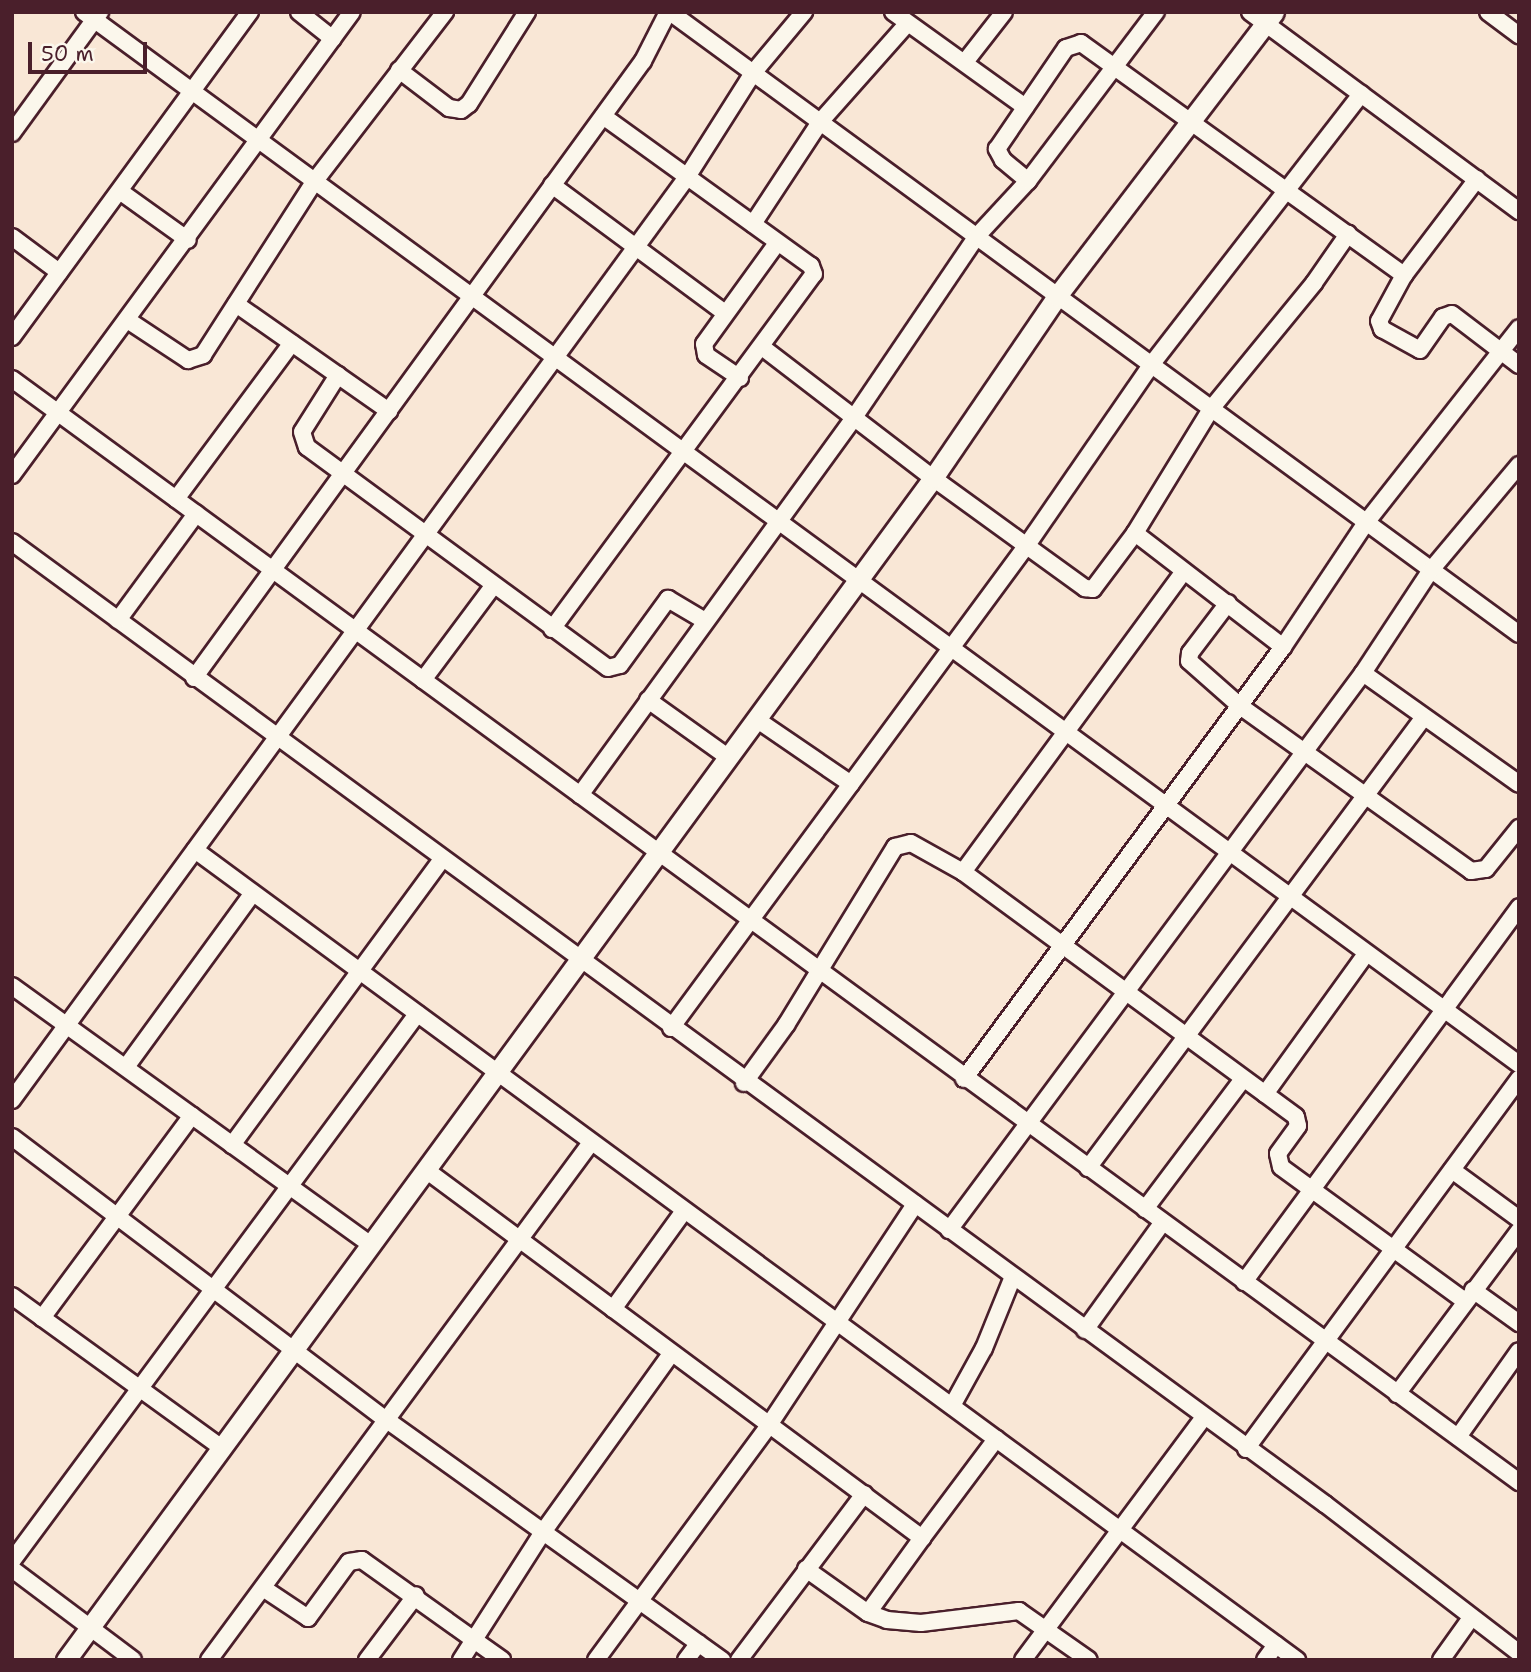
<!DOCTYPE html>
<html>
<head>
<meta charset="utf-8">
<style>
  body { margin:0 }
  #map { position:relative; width:1531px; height:1672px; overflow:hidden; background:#f9e7d6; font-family:"Shantell Sans",sans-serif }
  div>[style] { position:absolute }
  .roads { filter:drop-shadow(2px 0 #4a1f2b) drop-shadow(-2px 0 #4a1f2b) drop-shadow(0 2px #4a1f2b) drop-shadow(0 -2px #4a1f2b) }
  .minor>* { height:16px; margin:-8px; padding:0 8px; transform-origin:8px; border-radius:8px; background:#fbf7ec }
  .tertiary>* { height:19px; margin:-9.5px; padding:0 9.5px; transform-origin:9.5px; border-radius:9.5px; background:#fbf7ec }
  span { translate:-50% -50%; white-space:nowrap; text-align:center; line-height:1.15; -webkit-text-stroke:5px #fbf7ec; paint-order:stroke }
  .frame { position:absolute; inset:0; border:14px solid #4a1f2b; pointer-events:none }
  .scale { position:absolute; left:28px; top:42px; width:119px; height:32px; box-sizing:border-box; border:4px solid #4a1f2b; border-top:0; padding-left:9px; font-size:21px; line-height:24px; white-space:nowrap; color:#4a1f2b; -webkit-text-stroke:5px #fbf7ec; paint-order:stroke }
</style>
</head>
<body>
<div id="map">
  <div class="roads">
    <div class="minor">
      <div style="left:84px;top:12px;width:1779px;rotate:36.25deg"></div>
      <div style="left:299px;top:12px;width:43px;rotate:38.5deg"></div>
      <div style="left:670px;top:12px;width:1052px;rotate:36.23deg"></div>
      <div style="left:893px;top:12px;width:163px;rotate:35.7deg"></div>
      <div style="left:1250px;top:12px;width:335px;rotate:36.5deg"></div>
      <div style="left:1488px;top:12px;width:39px;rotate:37deg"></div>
      <div style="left:965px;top:62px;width:63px;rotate:-52deg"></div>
      <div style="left:399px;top:70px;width:63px;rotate:37.2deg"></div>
      <div style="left:449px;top:108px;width:12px;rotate:9deg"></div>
      <div style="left:461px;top:110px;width:10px;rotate:-37deg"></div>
      <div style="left:469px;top:104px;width:109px;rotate:-57.8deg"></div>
      <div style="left:12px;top:133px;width:150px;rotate:-54deg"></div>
      <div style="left:1477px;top:179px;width:121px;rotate:127.2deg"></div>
      <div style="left:1404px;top:275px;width:52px;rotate:118.5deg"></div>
      <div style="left:1379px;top:321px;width:9px;rotate:69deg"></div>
      <div style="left:1382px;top:329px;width:43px;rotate:28.9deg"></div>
      <div style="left:1420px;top:350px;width:40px;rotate:-55.1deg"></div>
      <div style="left:1443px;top:317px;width:9px;rotate:-18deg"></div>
      <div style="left:1452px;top:314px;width:84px;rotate:37.3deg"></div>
      <div style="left:1028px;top:181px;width:33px;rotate:-140deg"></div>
      <div style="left:1003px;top:160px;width:13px;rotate:-119deg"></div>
      <div style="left:997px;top:149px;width:122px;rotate:-55.7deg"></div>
      <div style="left:1066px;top:48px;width:16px;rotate:-18deg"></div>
      <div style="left:1081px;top:43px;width:398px;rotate:35.7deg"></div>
      <div style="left:552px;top:185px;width:215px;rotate:36.5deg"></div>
      <div style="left:121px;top:192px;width:82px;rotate:35.6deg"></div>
      <div style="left:753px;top:224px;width:122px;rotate:-56.7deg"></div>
      <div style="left:820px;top:122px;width:132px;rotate:-48.4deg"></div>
      <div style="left:12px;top:237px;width:59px;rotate:36.7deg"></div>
      <div style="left:236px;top:304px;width:187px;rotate:35deg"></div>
      <div style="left:129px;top:321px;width:71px;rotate:33.5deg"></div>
      <div style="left:188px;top:360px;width:16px;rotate:-18deg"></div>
      <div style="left:203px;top:355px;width:206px;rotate:-57.3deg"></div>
      <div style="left:314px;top:182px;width:215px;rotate:-52.4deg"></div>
      <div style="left:12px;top:337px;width:403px;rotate:-53.8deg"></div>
      <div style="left:762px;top:347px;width:215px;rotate:37.5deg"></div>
      <div style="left:933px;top:478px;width:188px;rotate:35.9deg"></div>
      <div style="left:1085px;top:588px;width:8px;rotate:7deg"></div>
      <div style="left:1093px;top:589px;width:70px;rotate:-53.1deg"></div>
      <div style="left:1135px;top:533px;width:145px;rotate:-58.5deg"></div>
      <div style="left:1211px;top:409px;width:163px;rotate:-50.7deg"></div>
      <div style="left:1314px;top:283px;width:60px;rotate:-55.2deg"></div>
      <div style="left:338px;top:375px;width:67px;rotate:122.3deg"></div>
      <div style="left:302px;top:432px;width:16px;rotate:72deg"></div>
      <div style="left:307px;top:447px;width:373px;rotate:36.3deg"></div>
      <div style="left:608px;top:668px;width:12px;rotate:-14deg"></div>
      <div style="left:620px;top:665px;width:82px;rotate:-54deg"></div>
      <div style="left:668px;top:599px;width:43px;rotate:30.7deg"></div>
      <div style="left:740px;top:378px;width:41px;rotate:-145.9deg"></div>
      <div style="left:706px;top:355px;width:11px;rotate:-100deg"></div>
      <div style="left:704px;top:344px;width:125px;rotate:-54.1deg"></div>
      <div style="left:12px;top:379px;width:1868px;rotate:36.2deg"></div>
      <div style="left:12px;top:475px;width:574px;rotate:-53.71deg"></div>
      <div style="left:176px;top:499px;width:194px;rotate:-53.4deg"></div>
      <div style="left:1135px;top:533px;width:187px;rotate:37.6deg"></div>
      <div style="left:12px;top:542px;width:1628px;rotate:36.23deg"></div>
      <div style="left:1325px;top:1504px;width:245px;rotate:37.5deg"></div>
      <div style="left:1228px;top:603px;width:63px;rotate:127.2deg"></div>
      <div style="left:1190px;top:653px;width:8px;rotate:97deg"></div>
      <div style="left:1189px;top:661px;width:68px;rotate:41.4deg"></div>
      <div style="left:1240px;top:706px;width:284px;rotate:35.5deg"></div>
      <div style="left:1471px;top:871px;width:15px;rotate:-8deg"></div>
      <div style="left:1486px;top:869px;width:53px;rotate:-51.2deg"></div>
      <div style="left:118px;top:620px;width:132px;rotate:-53.7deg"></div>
      <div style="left:552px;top:629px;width:441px;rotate:-53.6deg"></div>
      <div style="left:814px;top:274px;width:9px;rotate:-111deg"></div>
      <div style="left:811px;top:266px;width:256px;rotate:-144.2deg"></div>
      <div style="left:1363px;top:673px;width:191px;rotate:35.4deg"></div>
      <div style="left:194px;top:678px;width:763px;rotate:-53.96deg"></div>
      <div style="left:643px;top:61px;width:55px;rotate:-63deg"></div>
      <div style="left:423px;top:680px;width:117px;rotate:-53.3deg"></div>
      <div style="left:648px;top:700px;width:98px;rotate:35.5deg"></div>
      <div style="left:756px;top:719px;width:115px;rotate:34.4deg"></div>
      <div style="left:580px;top:795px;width:465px;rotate:-54deg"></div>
      <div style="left:853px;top:419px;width:221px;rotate:-55.9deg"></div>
      <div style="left:977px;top:236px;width:75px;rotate:-47.2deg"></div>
      <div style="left:1028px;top:181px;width:212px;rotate:-52.9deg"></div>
      <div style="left:195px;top:850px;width:1368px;rotate:36.32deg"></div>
      <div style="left:963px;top:872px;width:373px;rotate:-53.7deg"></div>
      <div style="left:12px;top:986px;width:443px;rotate:35.8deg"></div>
      <div style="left:671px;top:1028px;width:600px;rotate:-53.61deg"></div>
      <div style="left:1027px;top:545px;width:219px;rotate:-55.4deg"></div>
      <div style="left:1151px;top:365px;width:343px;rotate:-52.2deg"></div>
      <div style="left:126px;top:1067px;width:215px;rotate:-53.9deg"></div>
      <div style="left:964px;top:1079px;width:537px;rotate:-53.56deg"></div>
      <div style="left:1283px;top:647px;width:148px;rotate:-56.3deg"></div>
      <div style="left:1365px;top:524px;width:249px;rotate:-51.8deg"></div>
      <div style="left:744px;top:1083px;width:72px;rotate:-54.1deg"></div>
      <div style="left:786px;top:1025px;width:209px;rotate:-58.5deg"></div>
      <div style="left:895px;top:847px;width:16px;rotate:-14deg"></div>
      <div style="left:911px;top:843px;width:60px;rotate:29.1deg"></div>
      <div style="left:963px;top:872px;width:413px;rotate:36.3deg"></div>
      <div style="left:1296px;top:1117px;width:9px;rotate:77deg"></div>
      <div style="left:1298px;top:1126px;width:34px;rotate:126deg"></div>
      <div style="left:1278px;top:1154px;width:13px;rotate:77deg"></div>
      <div style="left:1281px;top:1167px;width:228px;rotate:36.1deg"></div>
      <div style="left:1265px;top:1094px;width:173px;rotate:-54.2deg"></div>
      <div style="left:12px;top:1100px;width:1143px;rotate:-53.82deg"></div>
      <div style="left:687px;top:177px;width:123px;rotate:-57.6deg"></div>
      <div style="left:753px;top:73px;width:80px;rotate:-50.1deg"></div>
      <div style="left:12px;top:1137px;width:466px;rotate:37.1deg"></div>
      <div style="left:384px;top:1418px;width:416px;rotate:35.6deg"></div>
      <div style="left:232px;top:1145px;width:355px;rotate:-53.7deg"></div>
      <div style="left:1088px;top:1168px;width:562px;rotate:-53.31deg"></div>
      <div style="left:426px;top:1170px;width:618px;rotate:36.57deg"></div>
      <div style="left:922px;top:1538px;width:92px;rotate:125.8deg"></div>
      <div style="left:1452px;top:1170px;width:83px;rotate:36.2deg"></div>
      <div style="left:1145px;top:1209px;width:163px;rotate:-53deg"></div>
      <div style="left:949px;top:1230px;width:694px;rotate:-53.38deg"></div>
      <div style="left:1363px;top:673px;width:123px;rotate:-56.6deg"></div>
      <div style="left:1431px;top:570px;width:137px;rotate:-50deg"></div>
      <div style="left:1244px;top:1282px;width:465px;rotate:-53.7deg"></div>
      <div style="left:1473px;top:1290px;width:57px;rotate:35.7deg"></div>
      <div style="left:12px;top:1296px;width:259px;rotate:35.9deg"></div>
      <div style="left:613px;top:1309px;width:121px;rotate:-54.1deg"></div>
      <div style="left:42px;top:1318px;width:252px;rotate:-53.5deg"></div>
      <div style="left:1085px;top:1330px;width:133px;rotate:-54.2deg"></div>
      <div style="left:1397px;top:1394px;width:204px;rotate:-53.2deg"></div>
      <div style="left:952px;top:1406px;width:66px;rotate:-61.1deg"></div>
      <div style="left:984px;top:1348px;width:74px;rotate:-67.9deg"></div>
      <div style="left:1458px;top:1437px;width:105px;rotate:-54.7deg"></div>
      <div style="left:1246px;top:1449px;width:460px;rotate:-53.6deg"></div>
      <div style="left:922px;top:1538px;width:124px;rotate:-53.2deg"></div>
      <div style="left:12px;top:1561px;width:681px;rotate:-53.48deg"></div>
      <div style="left:12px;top:1569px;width:151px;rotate:36.9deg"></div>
      <div style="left:806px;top:1569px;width:76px;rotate:35.4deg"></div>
      <div style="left:868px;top:1613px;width:20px;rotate:20deg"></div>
      <div style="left:887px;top:1620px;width:34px;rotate:5deg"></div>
      <div style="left:921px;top:1623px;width:99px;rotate:-7deg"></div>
      <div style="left:1019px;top:1611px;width:85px;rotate:35deg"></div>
      <div style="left:263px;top:1588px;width:54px;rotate:33.7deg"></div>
      <div style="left:308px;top:1618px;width:69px;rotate:-53.8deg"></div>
      <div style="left:349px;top:1562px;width:13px;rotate:-9deg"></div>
      <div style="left:362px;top:1560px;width:172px;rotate:35.5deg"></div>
      <div style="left:209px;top:1660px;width:641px;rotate:-53.56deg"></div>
      <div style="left:367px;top:1660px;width:81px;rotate:-53deg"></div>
      <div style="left:461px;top:1660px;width:152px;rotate:-57.4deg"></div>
      <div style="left:543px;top:1532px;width:218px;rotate:-54.3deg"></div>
      <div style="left:596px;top:1660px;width:292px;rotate:-53.6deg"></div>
      <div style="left:769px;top:1425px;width:265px;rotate:-56.5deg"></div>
      <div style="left:686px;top:1660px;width:21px;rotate:-53deg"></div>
      <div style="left:739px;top:1660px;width:208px;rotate:-53deg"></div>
      <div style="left:1023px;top:1660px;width:303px;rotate:-53.3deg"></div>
      <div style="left:1265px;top:1660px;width:19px;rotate:-54deg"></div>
      <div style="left:1441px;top:1660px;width:52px;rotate:-54.5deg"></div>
    </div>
    <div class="tertiary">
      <div style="left:66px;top:1660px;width:1466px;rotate:-53.74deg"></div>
      <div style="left:933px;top:478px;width:220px;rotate:-55.7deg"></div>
      <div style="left:1057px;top:296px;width:357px;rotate:-52.6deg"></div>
    </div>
  </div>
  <div class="frame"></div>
  <div class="scale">50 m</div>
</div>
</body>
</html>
